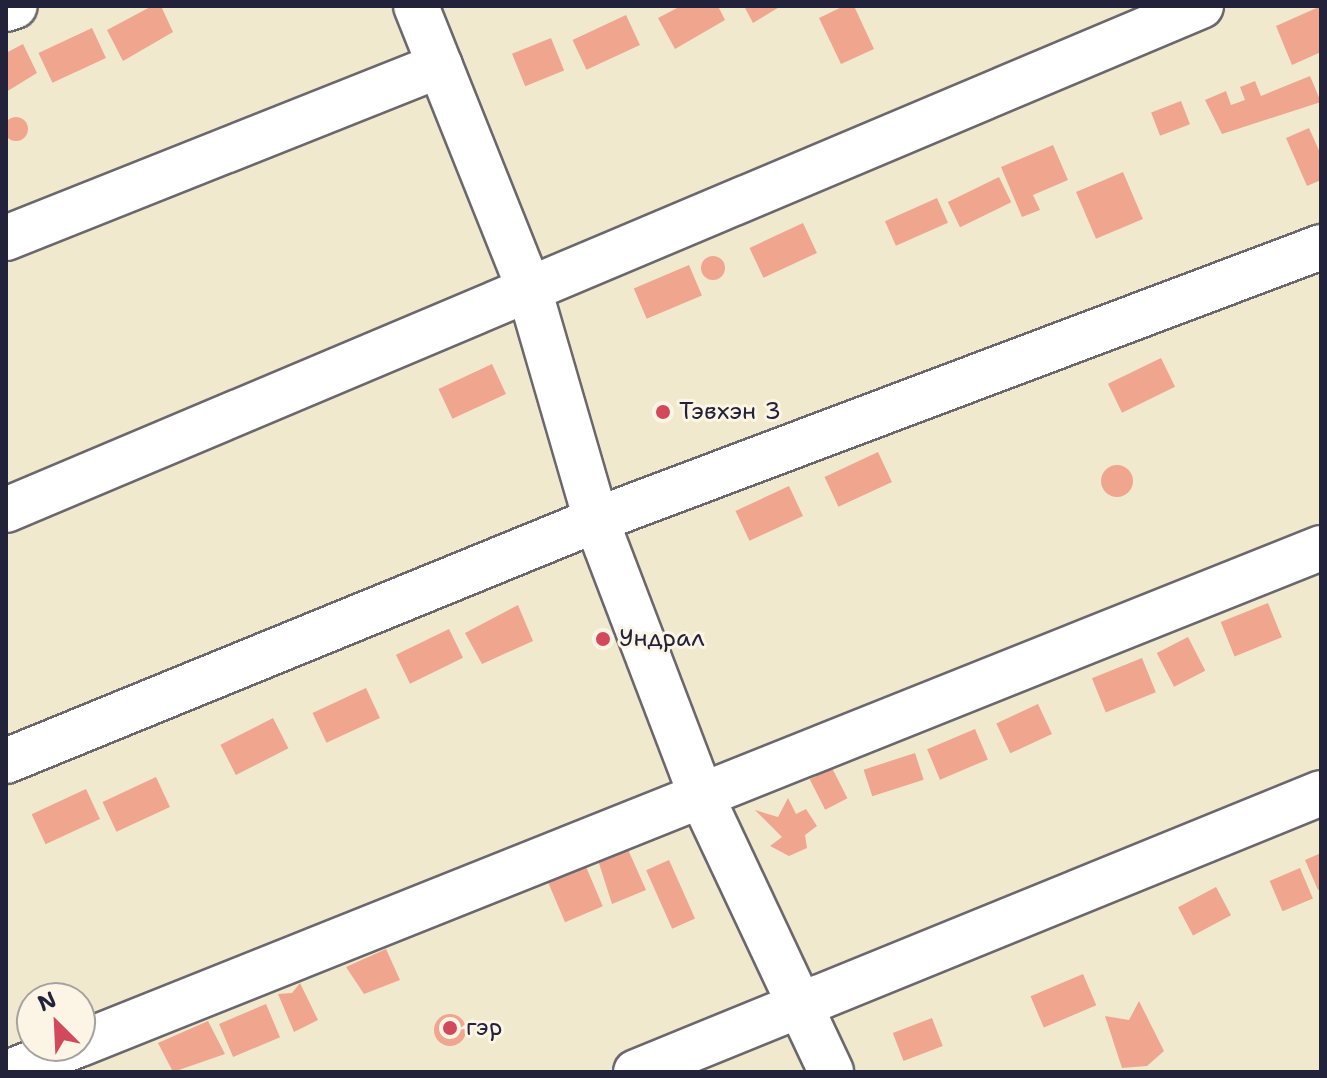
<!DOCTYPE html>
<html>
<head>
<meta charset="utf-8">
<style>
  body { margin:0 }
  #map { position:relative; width:1327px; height:1078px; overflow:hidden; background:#f0e9cd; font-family:"Shantell Sans",sans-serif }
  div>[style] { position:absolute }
  .building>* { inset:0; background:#f0a58f; transform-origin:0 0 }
  .round { border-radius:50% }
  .roads { filter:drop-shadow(2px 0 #6a686e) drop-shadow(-2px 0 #6a686e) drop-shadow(0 2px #6a686e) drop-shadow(0 -2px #6a686e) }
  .minor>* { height:44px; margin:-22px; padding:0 22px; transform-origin:22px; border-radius:22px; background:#fff }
  .dots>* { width:22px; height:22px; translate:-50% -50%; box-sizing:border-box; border:4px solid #fcf5e5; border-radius:50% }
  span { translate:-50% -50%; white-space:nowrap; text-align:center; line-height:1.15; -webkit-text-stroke:6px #fcf5e5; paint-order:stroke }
  .poi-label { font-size:24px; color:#22223b }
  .left { translate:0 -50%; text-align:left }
  .frame { position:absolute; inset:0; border:8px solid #22223b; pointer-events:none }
  .north { position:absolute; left:16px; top:982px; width:80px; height:80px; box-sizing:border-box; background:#fcf5e5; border:2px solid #a5a1a1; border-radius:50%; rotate:336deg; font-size:22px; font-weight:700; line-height:32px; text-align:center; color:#22223b }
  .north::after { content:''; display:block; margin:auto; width:28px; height:36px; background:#d1495b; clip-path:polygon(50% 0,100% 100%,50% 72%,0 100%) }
</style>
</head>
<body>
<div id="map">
  <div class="building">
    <div style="clip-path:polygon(152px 6px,161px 6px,173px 32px,123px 61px,107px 30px)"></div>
    <div style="clip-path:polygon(681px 6px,718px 6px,725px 20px,675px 49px,658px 18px)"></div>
    <div style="clip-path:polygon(744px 6px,781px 6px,753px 23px)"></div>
    <div style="clip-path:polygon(844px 6px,854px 6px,874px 49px,841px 64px,819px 18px)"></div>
    <div style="clip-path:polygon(1321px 6px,1321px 52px,1292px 65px,1276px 26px)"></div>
    <div style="left:626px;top:15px;width:33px;height:59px;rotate:65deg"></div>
    <div style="left:92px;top:28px;width:33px;height:59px;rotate:65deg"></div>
    <div style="left:551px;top:38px;width:35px;height:42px;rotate:68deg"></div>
    <div style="clip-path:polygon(23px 44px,37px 73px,6px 92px,6px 53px)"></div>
    <div style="clip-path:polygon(1310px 76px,1321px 102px,1222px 134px,1205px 100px,1226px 91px,1231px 105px,1245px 100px,1240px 87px,1255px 81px,1261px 96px)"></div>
    <div style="left:1181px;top:101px;width:25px;height:32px;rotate:69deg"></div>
    <div class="round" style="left:4px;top:117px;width:24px;height:24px"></div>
    <div style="clip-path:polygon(1309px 128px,1321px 155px,1321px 180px,1307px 186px,1286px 138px)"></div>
    <div style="clip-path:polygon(1053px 145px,1068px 180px,1033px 195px,1040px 210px,1022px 217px,1001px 167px)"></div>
    <div style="left:1123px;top:172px;width:51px;height:51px;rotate:67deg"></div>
    <div style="left:999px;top:177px;width:28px;height:57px;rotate:64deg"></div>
    <div style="left:937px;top:198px;width:27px;height:57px;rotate:66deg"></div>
    <div style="left:803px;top:223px;width:33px;height:59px;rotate:65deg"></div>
    <div class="round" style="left:701px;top:256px;width:24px;height:24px"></div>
    <div style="left:689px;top:265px;width:33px;height:60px;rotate:67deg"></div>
    <div style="left:1161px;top:358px;width:32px;height:59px;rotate:64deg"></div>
    <div style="left:492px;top:364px;width:33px;height:59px;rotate:65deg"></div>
    <div style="left:878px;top:452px;width:33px;height:59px;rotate:65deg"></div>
    <div class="round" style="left:1101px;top:465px;width:32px;height:32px"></div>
    <div style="left:789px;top:486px;width:33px;height:59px;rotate:65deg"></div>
    <div style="left:1268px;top:603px;width:37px;height:51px;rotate:68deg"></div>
    <div style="clip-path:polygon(518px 605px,533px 641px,482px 664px,465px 633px)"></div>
    <div style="left:449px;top:629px;width:32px;height:59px;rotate:64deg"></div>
    <div style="left:1188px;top:637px;width:38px;height:35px;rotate:63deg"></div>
    <div style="left:1142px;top:658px;width:37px;height:54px;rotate:68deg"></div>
    <div style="left:366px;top:688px;width:33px;height:59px;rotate:65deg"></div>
    <div style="left:1038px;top:704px;width:33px;height:46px;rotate:65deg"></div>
    <div style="left:273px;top:718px;width:34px;height:59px;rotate:63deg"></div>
    <div style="left:975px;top:729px;width:33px;height:52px;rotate:67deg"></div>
    <div style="left:915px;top:753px;width:28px;height:54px;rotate:72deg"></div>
    <div style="left:832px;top:768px;width:34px;height:25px;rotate:63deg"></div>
    <div style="left:156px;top:777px;width:33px;height:59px;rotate:65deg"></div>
    <div style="left:86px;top:789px;width:33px;height:60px;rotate:65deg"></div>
    <div style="clip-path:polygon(788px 798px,796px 814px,806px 809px,817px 826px,805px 835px,807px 848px,789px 856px,770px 846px,782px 837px,755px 810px,778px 817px)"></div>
    <div style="clip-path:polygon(626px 845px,646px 890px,612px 904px,597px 857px)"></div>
    <div style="clip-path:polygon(1321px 853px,1321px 889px,1318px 890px,1305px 860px)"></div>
    <div style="left:669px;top:860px;width:64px;height:25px;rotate:66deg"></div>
    <div style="left:584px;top:862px;width:48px;height:41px;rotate:67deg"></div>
    <div style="left:1300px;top:868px;width:33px;height:33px;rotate:67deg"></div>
    <div style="left:1216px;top:887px;width:32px;height:43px;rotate:62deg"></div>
    <div style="clip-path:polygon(386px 949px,400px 980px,364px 994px,346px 967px)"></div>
    <div style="left:1083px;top:974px;width:34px;height:57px;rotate:67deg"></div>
    <div style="clip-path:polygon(300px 983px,318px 1020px,294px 1032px,278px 994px,292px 993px)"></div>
    <div style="clip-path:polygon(1139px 1001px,1164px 1051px,1147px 1066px,1122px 1068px,1105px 1016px,1129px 1020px)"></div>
    <div style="left:266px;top:1004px;width:36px;height:51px;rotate:67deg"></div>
    <div class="round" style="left:434px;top:1014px;width:32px;height:32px"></div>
    <div style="left:932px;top:1018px;width:30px;height:42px;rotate:69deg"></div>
    <div style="clip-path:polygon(208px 1021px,225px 1054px,173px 1072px,158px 1043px)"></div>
  </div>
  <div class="roads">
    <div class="minor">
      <div style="left:416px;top:6px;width:305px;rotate:68.2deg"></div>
      <div style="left:529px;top:289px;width:241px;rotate:73.8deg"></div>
      <div style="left:596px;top:520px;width:292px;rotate:69.1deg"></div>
      <div style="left:700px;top:793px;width:308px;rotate:64.8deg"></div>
      <div style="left:6px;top:9px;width:9px;rotate:-18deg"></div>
      <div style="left:6px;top:238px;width:467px;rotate:-21.7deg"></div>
      <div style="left:6px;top:510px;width:1297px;rotate:-22.87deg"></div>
      <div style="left:6px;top:761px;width:637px;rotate:-22.22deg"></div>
      <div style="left:596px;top:520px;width:775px;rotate:-20.63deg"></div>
      <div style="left:80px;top:1044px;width:1336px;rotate:-21.79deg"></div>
      <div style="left:10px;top:1072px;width:70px;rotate:-21.8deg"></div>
      <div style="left:636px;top:1072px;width:740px;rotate:-22.16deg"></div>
    </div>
  </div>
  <div class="dots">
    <div style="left:663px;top:412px;background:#d1495b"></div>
    <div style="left:603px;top:639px;background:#d1495b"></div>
    <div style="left:450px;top:1028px;background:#d1495b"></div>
  </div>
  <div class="poi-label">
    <span class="left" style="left:679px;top:412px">Тэвхэн 3</span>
    <span class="left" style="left:619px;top:639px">Ундрал</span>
    <span class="left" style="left:466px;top:1028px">гэр</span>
  </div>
  <div class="frame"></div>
  <div class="north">N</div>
</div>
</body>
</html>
